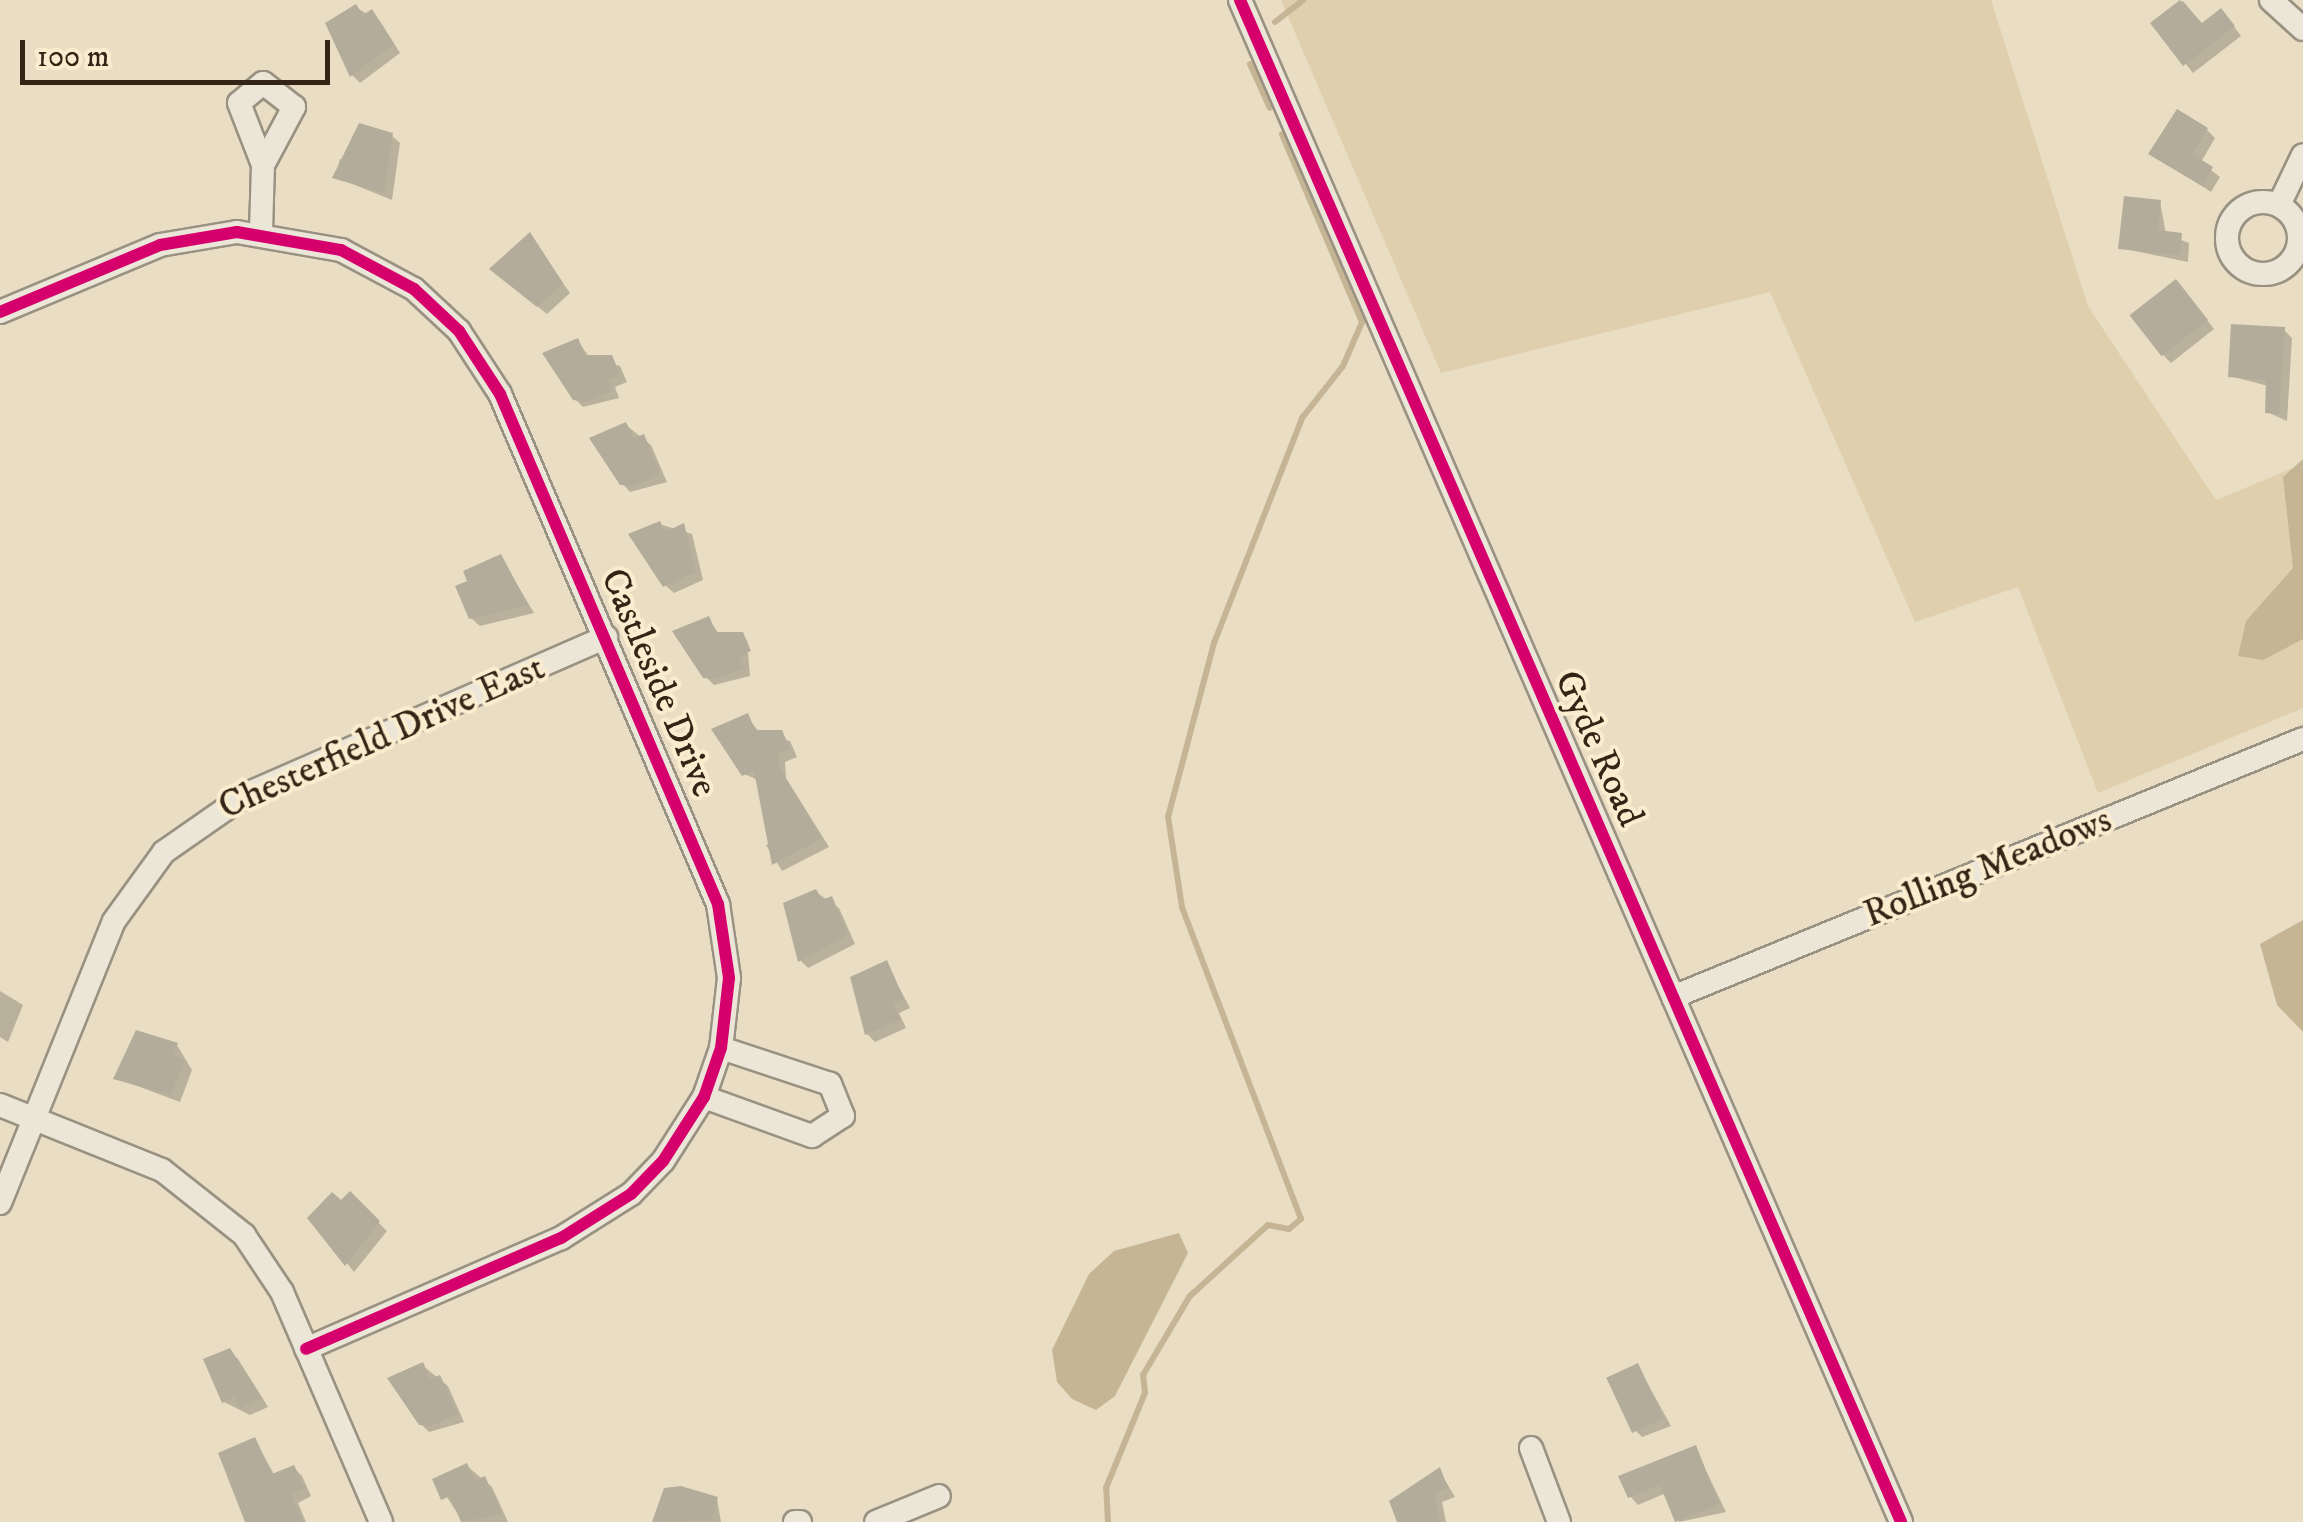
<!DOCTYPE html>
<html>
<head>
<meta charset="utf-8">
<style>
  body { margin:0 }
  #map { position:relative; width:2303px; height:1522px; overflow:hidden; background:#e9dec4; font-family:"IM FELL DW Pica",serif }
  div>[style] { position:absolute }
  .green>* { inset:0; background:#dfcfad }
  .water>* { inset:0; background:#c5b594 }
  .shadow>* { inset:0; background:#0003 }
  .stream>* { height:6px; margin:-3px; padding:0 3px; transform-origin:3px; border-radius:3px; background:#c5b594 }
  .building>* { inset:0; background:#b4ac9a; transform-origin:0 0 }
  .roads { filter:drop-shadow(2px 0 #999181) drop-shadow(-2px 0 #999181) drop-shadow(0 2px #999181) drop-shadow(0 -2px #999181) }
  .minor>* { height:22px; margin:-11px; padding:0 11px; transform-origin:11px; border-radius:11px; background:#ece6d9 }
  .minor>.ring { margin:-11px; padding:0; box-sizing:content-box; background:none; border:22px solid #ece6d9; border-radius:50% }
  .cycleway>* { height:12px; margin:-6px; padding:0 6px; transform-origin:6px; border-radius:6px; background:#d6006c }
  span { translate:-50% -50%; white-space:nowrap; text-align:center; line-height:1.15; -webkit-text-stroke:8px #faedcf; paint-order:stroke }
  .street-label { font-size:38px; color:#332415 }
  .scale { position:absolute; left:20px; top:40px; width:310px; height:45px; box-sizing:border-box; border:5px solid #332415; border-top:0; padding-left:12px; font-size:30px; line-height:35px; white-space:nowrap; color:#332415; -webkit-text-stroke:8px #faedcf; paint-order:stroke }
</style>
</head>
<body>
<div id="map">
  <div class="green">
    <div style="clip-path:polygon(1281px 0,1991px 0,2088px 306px,2216px 500px,2303px 464px,2303px 708px,2098px 793px,2018px 587px,1915px 622px,1770px 292px,1441px 373px)"></div>
  </div>
  <div class="water">
    <div style="clip-path:polygon(2303px 459px,2303px 639px,2263px 660px,2238px 656px,2246px 621px,2293px 568px,2283px 477px)"></div>
    <div style="clip-path:polygon(2303px 920px,2303px 1032px,2277px 1005px,2260px 944px)"></div>
    <div style="clip-path:polygon(1179px 1233px,1188px 1253px,1115px 1396px,1096px 1410px,1072px 1399px,1057px 1382px,1052px 1350px,1089px 1274px,1114px 1251px)"></div>
  </div>
  <div class="shadow">
    <div style="clip-path:polygon(2183px 1px,2203px 25px,2229px 20px,2241px 36px,2193px 73px,2154px 24px)"></div>
    <div style="clip-path:polygon(355px 7px,380px 21px,400px 53px,360px 83px,352px 75px)"></div>
    <div style="clip-path:polygon(2207px 130px,2215px 138px,2201px 162px,2220px 177px,2211px 192px,2151px 153px)"></div>
    <div style="clip-path:polygon(391px 135px,400px 143px,392px 200px,335px 177px,340px 159px,351px 162px)"></div>
    <div style="clip-path:polygon(2160px 202px,2166px 234px,2189px 243px,2188px 262px,2120px 248px)"></div>
    <div style="clip-path:polygon(530px 236px,570px 293px,547px 314px,501px 277px)"></div>
    <div style="clip-path:polygon(2184px 290px,2214px 329px,2171px 363px,2163px 355px)"></div>
    <div style="clip-path:polygon(2284px 330px,2292px 338px,2287px 421px,2267px 412px,2268px 386px,2230px 376px)"></div>
    <div style="clip-path:polygon(578px 341px,589px 357px,620px 366px,627px 382px,615px 387px,619px 398px,583px 407px,575px 399px)"></div>
    <div style="clip-path:polygon(626px 425px,651px 445px,667px 482px,630px 492px,622px 483px)"></div>
    <div style="clip-path:polygon(659px 524px,692px 534px,703px 580px,674px 593px,665px 585px)"></div>
    <div style="clip-path:polygon(501px 557px,534px 613px,480px 626px,471px 618px)"></div>
    <div style="clip-path:polygon(708px 619px,720px 635px,747px 640px,750px 676px,714px 685px,705px 676px)"></div>
    <div style="clip-path:polygon(747px 716px,759px 732px,790px 741px,797px 757px,785px 762px,786px 778px,829px 847px,782px 871px,766px 845px,775px 841px,758px 780px,744px 774px)"></div>
    <div style="clip-path:polygon(816px 892px,839px 908px,855px 944px,808px 968px,800px 960px)"></div>
    <div style="clip-path:polygon(886px 963px,910px 1008px,899px 1013px,906px 1028px,875px 1042px,867px 1034px)"></div>
    <div style="clip-path:polygon(0 991px,23px 1005px,8px 1042px,0 1037px)"></div>
    <div style="clip-path:polygon(177px 1045px,192px 1070px,180px 1102px,116px 1078px)"></div>
    <div style="clip-path:polygon(350px 1195px,387px 1231px,354px 1272px,311px 1218px)"></div>
    <div style="clip-path:polygon(229px 1351px,238px 1359px,268px 1407px,250px 1415px,224px 1402px)"></div>
    <div style="clip-path:polygon(422px 1365px,448px 1386px,464px 1422px,429px 1432px,421px 1424px)"></div>
    <div style="clip-path:polygon(1638px 1366px,1671px 1426px,1642px 1437px,1634px 1429px)"></div>
    <div style="clip-path:polygon(255px 1440px,275px 1476px,294px 1468px,302px 1476px,311px 1496px,298px 1503px,306px 1522px,252px 1522px)"></div>
    <div style="clip-path:polygon(1695px 1448px,1726px 1512px,1679px 1522px,1666px 1493px,1638px 1505px,1630px 1496px)"></div>
    <div style="clip-path:polygon(467px 1466px,492px 1487px,508px 1522px,463px 1522px,436px 1480px)"></div>
    <div style="clip-path:polygon(1439px 1470px,1455px 1497px,1442px 1502px,1446px 1522px,1403px 1522px)"></div>
    <div style="clip-path:polygon(666px 1491px,717px 1499px,721px 1522px,658px 1522px)"></div>
  </div>
  <div class="stream">
    <div style="left:1275px;top:22px;width:36px;rotate:-38deg"></div>
    <div style="left:1250px;top:64px;width:48px;rotate:65.6deg"></div>
    <div style="left:1108px;top:1522px;width:34px;rotate:-93deg"></div>
    <div style="left:1106px;top:1488px;width:103px;rotate:-67.7deg"></div>
    <div style="left:1145px;top:1393px;width:18px;rotate:-96deg"></div>
    <div style="left:1143px;top:1375px;width:92px;rotate:-59.3deg"></div>
    <div style="left:1190px;top:1296px;width:105px;rotate:-42.3deg"></div>
    <div style="left:1268px;top:1225px;width:21px;rotate:11deg"></div>
    <div style="left:1289px;top:1229px;width:16px;rotate:-40deg"></div>
    <div style="left:1301px;top:1219px;width:334px;rotate:-110.9deg"></div>
    <div style="left:1182px;top:907px;width:91px;rotate:-98.8deg"></div>
    <div style="left:1168px;top:817px;width:180px;rotate:-75.2deg"></div>
    <div style="left:1214px;top:643px;width:242px;rotate:-68.6deg"></div>
    <div style="left:1302px;top:418px;width:66px;rotate:-51.7deg"></div>
    <div style="left:1343px;top:366px;width:48px;rotate:-66.6deg"></div>
    <div style="left:1362px;top:322px;width:204px;rotate:-113.1deg"></div>
  </div>
  <div class="building">
    <div style="clip-path:polygon(2180px 0,2202px 23px,2221px 8px,2235px 26px,2183px 66px,2150px 23px)"></div>
    <div style="clip-path:polygon(356px 4px,363px 15px,372px 9px,394px 44px,350px 77px,325px 23px)"></div>
    <div style="clip-path:polygon(2177px 109px,2208px 128px,2192px 154px,2213px 167px,2202px 186px,2148px 154px)"></div>
    <div style="clip-path:polygon(359px 123px,393px 133px,384px 193px,332px 178px)"></div>
    <div style="clip-path:polygon(2124px 196px,2161px 200px,2158px 230px,2182px 233px,2180px 255px,2118px 249px)"></div>
    <div style="clip-path:polygon(530px 232px,563px 283px,537px 307px,489px 269px)"></div>
    <div style="left:2176px;top:279px;width:52px;height:59px;rotate:52deg"></div>
    <div style="clip-path:polygon(2231px 324px,2285px 327px,2279px 414px,2265px 413px,2266px 380px,2228px 377px)"></div>
    <div style="clip-path:polygon(578px 338px,585px 355px,612px 355px,620px 374px,608px 379px,613px 390px,586px 402px,573px 400px,542px 353px)"></div>
    <div style="clip-path:polygon(626px 422px,634px 438px,644px 434px,660px 474px,633px 486px,620px 485px,589px 438px)"></div>
    <div style="clip-path:polygon(660px 521px,665px 532px,684px 523px,696px 572px,663px 587px,628px 534px)"></div>
    <div style="clip-path:polygon(501px 554px,528px 605px,469px 619px,455px 586px,467px 581px,463px 571px)"></div>
    <div style="clip-path:polygon(709px 616px,716px 632px,743px 632px,751px 651px,739px 656px,744px 668px,716px 679px,703px 678px,672px 631px)"></div>
    <div style="clip-path:polygon(748px 713px,755px 730px,782px 730px,790px 749px,778px 754px,779px 767px,822px 838px,772px 865px,754px 771px,742px 776px,711px 729px)"></div>
    <div style="clip-path:polygon(816px 889px,822px 900px,832px 896px,848px 935px,798px 962px,783px 903px)"></div>
    <div style="clip-path:polygon(887px 960px,904px 999px,893px 1004px,900px 1020px,865px 1035px,850px 977px)"></div>
    <div style="clip-path:polygon(136px 1030px,178px 1043px,173px 1055px,185px 1060px,171px 1095px,113px 1079px)"></div>
    <div style="clip-path:polygon(350px 1191px,380px 1221px,345px 1266px,307px 1218px,332px 1192px,341px 1200px)"></div>
    <div style="clip-path:polygon(230px 1348px,262px 1398px,240px 1408px,235px 1397px,222px 1403px,203px 1359px)"></div>
    <div style="clip-path:polygon(423px 1362px,430px 1379px,440px 1375px,458px 1414px,431px 1426px,419px 1425px,387px 1378px)"></div>
    <div style="left:1638px;top:1363px;width:61px;height:35px;rotate:65deg"></div>
    <div style="clip-path:polygon(255px 1437px,272px 1474px,294px 1465px,305px 1488px,291px 1494px,303px 1522px,245px 1522px,218px 1453px)"></div>
    <div style="clip-path:polygon(1696px 1445px,1719px 1504px,1675px 1522px,1660px 1485px,1628px 1498px,1618px 1476px)"></div>
    <div style="clip-path:polygon(467px 1463px,475px 1480px,485px 1476px,502px 1514px,461px 1522px,450px 1496px,441px 1500px,432px 1479px)"></div>
    <div style="clip-path:polygon(1440px 1467px,1448px 1488px,1435px 1493px,1439px 1522px,1397px 1522px,1389px 1501px)"></div>
    <div style="clip-path:polygon(681px 1486px,718px 1497px,712px 1520px,652px 1522px,664px 1488px)"></div>
  </div>
  <div class="roads">
    <div class="minor">
      <div style="left:1240px;top:0;width:1659px;rotate:66.52deg"></div>
      <div style="left:2271px;top:0;width:43px;rotate:42.2deg"></div>
      <div class="ring" style="left:2227px;top:202px;width:50px;height:50px"></div>
      <div style="left:2279px;top:205px;width:55px;rotate:-64.4deg"></div>
      <div style="left:261px;top:232px;width:67px;rotate:-88.3deg"></div>
      <div style="left:263px;top:165px;width:66px;rotate:-61.9deg"></div>
      <div style="left:294px;top:107px;width:39px;rotate:-142deg"></div>
      <div style="left:263px;top:83px;width:31px;rotate:140deg"></div>
      <div style="left:239px;top:103px;width:66px;rotate:68.8deg"></div>
      <div style="left:0;top:312px;width:173px;rotate:-22.7deg"></div>
      <div style="left:160px;top:245px;width:78px;rotate:-9.6deg"></div>
      <div style="left:237px;top:232px;width:106px;rotate:9.8deg"></div>
      <div style="left:341px;top:250px;width:83px;rotate:28.1deg"></div>
      <div style="left:414px;top:289px;width:62px;rotate:43deg"></div>
      <div style="left:459px;top:331px;width:75px;rotate:56.9deg"></div>
      <div style="left:500px;top:394px;width:555px;rotate:66.86deg"></div>
      <div style="left:718px;top:904px;width:75px;rotate:81.5deg"></div>
      <div style="left:729px;top:978px;width:70px;rotate:96.5deg"></div>
      <div style="left:721px;top:1048px;width:52px;rotate:109.1deg"></div>
      <div style="left:704px;top:1097px;width:76px;rotate:122.6deg"></div>
      <div style="left:663px;top:1161px;width:46px;rotate:134.1deg"></div>
      <div style="left:631px;top:1194px;width:83px;rotate:147.8deg"></div>
      <div style="left:561px;top:1238px;width:278px;rotate:156.5deg"></div>
      <div style="left:1673px;top:997px;width:681px;rotate:-22.27deg"></div>
      <div style="left:704px;top:1097px;width:115px;rotate:19.9deg"></div>
      <div style="left:812px;top:1136px;width:37px;rotate:-33deg"></div>
      <div style="left:843px;top:1116px;width:35px;rotate:-112deg"></div>
      <div style="left:830px;top:1084px;width:115px;rotate:-161.7deg"></div>
      <div style="left:0;top:1105px;width:175px;rotate:21.9deg"></div>
      <div style="left:162px;top:1170px;width:105px;rotate:38.4deg"></div>
      <div style="left:244px;top:1235px;width:69px;rotate:56.3deg"></div>
      <div style="left:282px;top:1292px;width:250px;rotate:66.7deg"></div>
      <div style="left:0;top:1203px;width:304px;rotate:-68deg"></div>
      <div style="left:114px;top:921px;width:85px;rotate:-54.1deg"></div>
      <div style="left:164px;top:852px;width:101px;rotate:-34.9deg"></div>
      <div style="left:247px;top:794px;width:392px;rotate:-23.6deg"></div>
      <div style="left:1531px;top:1448px;width:79px;rotate:69.3deg"></div>
      <div style="left:795px;top:1522px;width:5px"></div>
      <div style="left:876px;top:1522px;width:68px;rotate:-22.4deg"></div>
    </div>
  </div>
  <div class="cycleway">
    <div style="left:1240px;top:0;width:1659px;rotate:66.52deg"></div>
    <div style="left:0;top:312px;width:173px;rotate:-22.7deg"></div>
    <div style="left:160px;top:245px;width:78px;rotate:-9.6deg"></div>
    <div style="left:237px;top:232px;width:106px;rotate:9.8deg"></div>
    <div style="left:341px;top:250px;width:83px;rotate:28.1deg"></div>
    <div style="left:414px;top:289px;width:62px;rotate:43deg"></div>
    <div style="left:459px;top:331px;width:75px;rotate:56.9deg"></div>
    <div style="left:500px;top:394px;width:555px;rotate:66.86deg"></div>
    <div style="left:718px;top:904px;width:75px;rotate:81.5deg"></div>
    <div style="left:729px;top:978px;width:70px;rotate:96.5deg"></div>
    <div style="left:721px;top:1048px;width:52px;rotate:109.1deg"></div>
    <div style="left:704px;top:1097px;width:76px;rotate:122.6deg"></div>
    <div style="left:663px;top:1161px;width:46px;rotate:134.1deg"></div>
    <div style="left:631px;top:1194px;width:83px;rotate:147.8deg"></div>
    <div style="left:561px;top:1238px;width:278px;rotate:156.5deg"></div>
  </div>
  <div class="street-label">
    <span style="left:658px;top:683px;rotate:67deg">Castleside Drive</span>
    <span style="left:382px;top:738px;rotate:-24deg">Chesterfield Drive East</span>
    <span style="left:1598px;top:749px;rotate:66deg">Gyde Road</span>
    <span style="left:1988px;top:868px;rotate:-22deg">Rolling Meadows</span>
  </div>
  <div class="scale">100 m</div>
</div>
</body>
</html>
